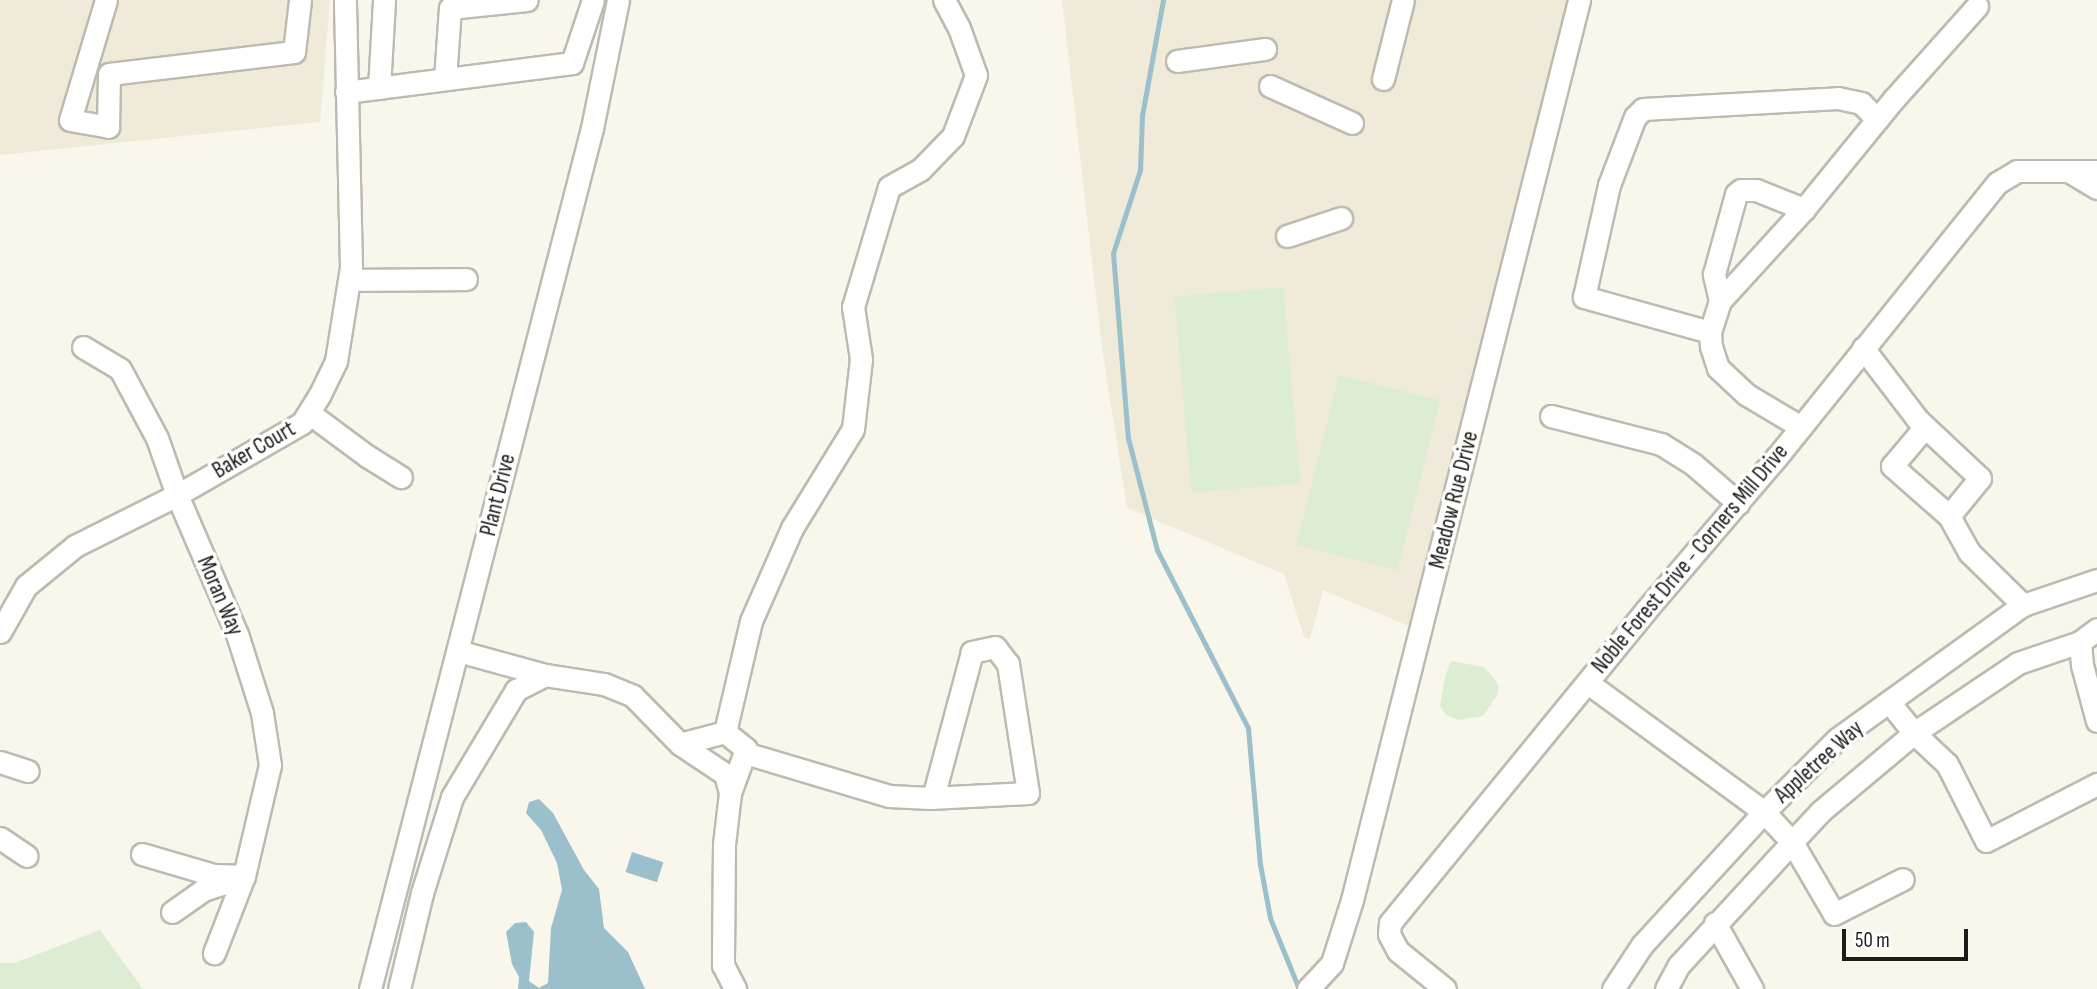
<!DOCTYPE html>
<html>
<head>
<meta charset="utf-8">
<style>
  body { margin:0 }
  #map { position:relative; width:2097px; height:989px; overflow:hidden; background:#f9f6ec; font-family:"Sofia Sans Condensed",sans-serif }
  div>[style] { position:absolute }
  .built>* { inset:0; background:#f0ead9 }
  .green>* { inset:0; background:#dcedd4; transform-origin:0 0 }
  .water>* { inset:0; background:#9cbfcc; transform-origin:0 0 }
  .stream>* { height:5px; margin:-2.5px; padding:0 2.5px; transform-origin:2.5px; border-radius:2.5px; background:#9cbfcc }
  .roads { filter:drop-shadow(2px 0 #bdbab1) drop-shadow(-2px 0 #bdbab1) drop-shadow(0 2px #bdbab1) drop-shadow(0 -2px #bdbab1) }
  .minor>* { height:21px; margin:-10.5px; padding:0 10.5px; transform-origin:10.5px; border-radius:10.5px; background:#fff }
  span { translate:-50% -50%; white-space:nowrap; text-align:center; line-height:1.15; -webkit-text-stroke:7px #fff; paint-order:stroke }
  .street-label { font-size:23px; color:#1c1b18 }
  .scale { position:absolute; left:1842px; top:929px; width:126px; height:32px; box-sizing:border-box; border:4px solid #1c1b18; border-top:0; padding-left:9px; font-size:21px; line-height:24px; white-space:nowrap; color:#1c1b18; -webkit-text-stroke:5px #fff; paint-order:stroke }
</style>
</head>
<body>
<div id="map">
  <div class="built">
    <div style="clip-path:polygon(0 0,330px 0,320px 122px,0 155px)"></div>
    <div style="clip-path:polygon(1062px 0,1569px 0,1411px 627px,1323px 590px,1310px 639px,1304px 637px,1284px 574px,1127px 508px,1102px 348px)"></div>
  </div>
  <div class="green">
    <div style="left:1283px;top:287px;width:197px;height:109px;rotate:85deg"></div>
    <div style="left:1339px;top:375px;width:104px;height:175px;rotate:14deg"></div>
    <div style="clip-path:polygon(1451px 661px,1484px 667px,1496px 681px,1499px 688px,1497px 695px,1483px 716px,1458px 720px,1446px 715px,1440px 706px,1445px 677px)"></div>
    <div style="clip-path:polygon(100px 930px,143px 989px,0 989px,0 963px,15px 963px)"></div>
  </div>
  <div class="water">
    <div style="clip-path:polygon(539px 799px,553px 813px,584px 870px,599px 889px,604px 928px,628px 952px,645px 989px,518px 989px,519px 977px,512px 964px,506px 932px,515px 923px,526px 922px,534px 932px,529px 981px,539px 988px,548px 983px,551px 928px,562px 890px,557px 863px,541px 830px,526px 813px,529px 802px)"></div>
    <div style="left:632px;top:852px;width:33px;height:21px;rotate:18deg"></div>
  </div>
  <div class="stream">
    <div style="left:1163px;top:0;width:118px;rotate:100.3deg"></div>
    <div style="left:1142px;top:116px;width:54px;rotate:92.1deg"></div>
    <div style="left:1140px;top:170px;width:87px;rotate:108deg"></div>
    <div style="left:1113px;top:253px;width:186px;rotate:85.4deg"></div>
    <div style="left:1128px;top:438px;width:116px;rotate:75.5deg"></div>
    <div style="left:1157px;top:550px;width:200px;rotate:62.9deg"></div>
    <div style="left:1248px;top:728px;width:137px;rotate:85deg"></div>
    <div style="left:1260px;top:864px;width:55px;rotate:79.5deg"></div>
    <div style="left:1270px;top:918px;width:77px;rotate:67.8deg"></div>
  </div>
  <div class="roads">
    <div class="minor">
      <div style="left:106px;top:0;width:125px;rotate:106.7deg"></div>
      <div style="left:70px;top:120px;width:39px;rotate:10deg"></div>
      <div style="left:108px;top:127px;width:53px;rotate:-88.9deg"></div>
      <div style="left:109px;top:74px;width:186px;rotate:-6.8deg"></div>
      <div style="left:294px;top:52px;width:52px;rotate:-83.4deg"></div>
      <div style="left:1177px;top:61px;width:89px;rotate:-7.8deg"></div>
      <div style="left:445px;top:79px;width:71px;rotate:-86deg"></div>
      <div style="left:450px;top:8px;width:77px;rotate:-5.9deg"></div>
      <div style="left:1383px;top:79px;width:81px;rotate:-75.8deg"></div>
      <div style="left:1270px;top:86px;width:90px;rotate:24.3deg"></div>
      <div style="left:379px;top:88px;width:88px;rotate:-86.7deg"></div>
      <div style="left:346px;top:92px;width:228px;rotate:-7.3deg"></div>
      <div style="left:572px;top:63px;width:66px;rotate:-71.6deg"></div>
      <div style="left:2070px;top:172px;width:31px;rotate:31deg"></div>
      <div style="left:1287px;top:236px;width:57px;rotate:-18.4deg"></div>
      <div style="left:349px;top:280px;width:117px;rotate:-0.5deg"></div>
      <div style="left:1720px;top:301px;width:28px;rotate:-103deg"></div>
      <div style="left:1714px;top:274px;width:83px;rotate:-74.6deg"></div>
      <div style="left:1736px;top:194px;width:6px;rotate:-39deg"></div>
      <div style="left:1741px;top:190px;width:15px"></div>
      <div style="left:1756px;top:190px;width:52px;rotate:21.6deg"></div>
      <div style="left:1710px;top:332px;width:131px;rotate:-164.5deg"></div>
      <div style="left:1584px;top:297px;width:115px;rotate:-77.4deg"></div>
      <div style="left:1609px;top:185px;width:73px;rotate:-69.1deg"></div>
      <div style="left:1635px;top:117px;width:11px;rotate:-45deg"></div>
      <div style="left:1643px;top:109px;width:195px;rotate:-3.2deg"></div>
      <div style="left:1838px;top:98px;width:24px;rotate:12deg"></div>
      <div style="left:1861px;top:103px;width:23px;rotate:45deg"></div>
      <div style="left:83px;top:347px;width:43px;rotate:30.7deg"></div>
      <div style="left:120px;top:369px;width:78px;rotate:61.8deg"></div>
      <div style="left:157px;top:438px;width:60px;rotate:70.7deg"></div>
      <div style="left:177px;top:495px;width:151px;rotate:66.7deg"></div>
      <div style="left:237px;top:634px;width:83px;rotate:72.4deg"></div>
      <div style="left:262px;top:713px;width:53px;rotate:81.3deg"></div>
      <div style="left:270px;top:765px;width:114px;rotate:103.2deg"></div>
      <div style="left:244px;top:876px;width:83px;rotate:111.3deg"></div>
      <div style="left:1863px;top:348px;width:91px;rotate:52.6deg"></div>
      <div style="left:1918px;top:420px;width:85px;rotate:43.1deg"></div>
      <div style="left:1980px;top:478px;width:49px;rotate:129.2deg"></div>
      <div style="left:1949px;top:516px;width:76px;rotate:-138.7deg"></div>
      <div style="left:1892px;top:466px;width:51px;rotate:-49.8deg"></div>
      <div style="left:309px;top:413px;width:72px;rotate:36.6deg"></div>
      <div style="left:367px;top:456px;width:40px;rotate:32deg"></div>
      <div style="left:1551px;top:416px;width:114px;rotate:14.3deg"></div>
      <div style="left:1661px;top:444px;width:38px;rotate:32deg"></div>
      <div style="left:1693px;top:464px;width:60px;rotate:40.9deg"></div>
      <div style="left:1801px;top:427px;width:63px;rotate:-149.3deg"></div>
      <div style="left:1747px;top:395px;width:40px;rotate:-137deg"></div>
      <div style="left:1718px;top:368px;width:22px;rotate:-108deg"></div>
      <div style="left:1711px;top:347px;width:15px;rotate:-94deg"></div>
      <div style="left:1710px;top:332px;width:33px;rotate:-72deg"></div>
      <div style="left:1720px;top:301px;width:125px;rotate:-47.6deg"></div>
      <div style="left:1804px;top:209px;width:141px;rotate:-50.8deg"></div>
      <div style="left:1893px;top:100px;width:126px;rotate:-48.2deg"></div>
      <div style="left:1949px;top:516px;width:41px;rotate:60.9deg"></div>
      <div style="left:1969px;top:552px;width:76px;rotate:44.5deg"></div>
      <div style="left:0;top:632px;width:53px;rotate:-60.5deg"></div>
      <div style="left:26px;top:586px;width:63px;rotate:-39.2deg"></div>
      <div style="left:75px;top:546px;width:114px;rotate:-26.6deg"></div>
      <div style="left:177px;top:495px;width:144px;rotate:-29.9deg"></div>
      <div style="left:302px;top:423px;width:34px;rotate:-58deg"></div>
      <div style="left:320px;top:394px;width:37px;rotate:-64deg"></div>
      <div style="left:336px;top:361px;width:95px;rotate:-80.9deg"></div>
      <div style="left:351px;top:267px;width:267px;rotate:-91.3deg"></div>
      <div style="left:2080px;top:642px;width:23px;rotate:85deg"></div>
      <div style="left:2082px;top:665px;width:58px;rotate:75deg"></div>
      <div style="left:458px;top:651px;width:90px;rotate:15.4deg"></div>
      <div style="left:545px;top:675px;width:60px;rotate:8.7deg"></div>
      <div style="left:604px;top:684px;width:31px;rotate:22deg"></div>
      <div style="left:633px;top:696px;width:67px;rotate:45.6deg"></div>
      <div style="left:680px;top:744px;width:54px;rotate:33.7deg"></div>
      <div style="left:725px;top:774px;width:20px;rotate:75deg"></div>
      <div style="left:730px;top:793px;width:51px;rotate:96.7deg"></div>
      <div style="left:724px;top:844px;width:121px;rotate:90.5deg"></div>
      <div style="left:723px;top:965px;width:27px;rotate:63deg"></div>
      <div style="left:1588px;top:683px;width:218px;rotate:36.2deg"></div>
      <div style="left:1764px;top:812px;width:103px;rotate:-45deg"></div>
      <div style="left:1837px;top:739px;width:229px;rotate:-35.8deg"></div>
      <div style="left:2023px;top:605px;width:78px;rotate:-18.7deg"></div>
      <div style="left:1889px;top:702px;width:40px;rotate:51deg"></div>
      <div style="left:1914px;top:733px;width:45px;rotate:43.2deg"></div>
      <div style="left:1947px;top:764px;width:86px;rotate:63.1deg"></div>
      <div style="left:1986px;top:841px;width:125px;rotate:-27.2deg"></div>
      <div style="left:725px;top:732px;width:114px;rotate:-76.8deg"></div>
      <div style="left:751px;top:621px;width:102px;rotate:-66.2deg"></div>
      <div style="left:792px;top:528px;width:116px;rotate:-58.4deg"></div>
      <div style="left:853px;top:429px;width:70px;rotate:-83.5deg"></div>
      <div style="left:861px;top:359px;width:53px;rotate:-98.7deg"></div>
      <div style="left:853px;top:307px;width:125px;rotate:-73.3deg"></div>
      <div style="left:889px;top:187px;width:35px;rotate:-29deg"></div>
      <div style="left:920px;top:170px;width:47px;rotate:-45.9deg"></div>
      <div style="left:953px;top:136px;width:65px;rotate:-69.3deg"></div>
      <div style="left:976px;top:75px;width:50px;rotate:-109.9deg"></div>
      <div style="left:959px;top:28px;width:32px;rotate:-118deg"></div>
      <div style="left:680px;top:744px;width:47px;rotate:-14.9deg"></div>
      <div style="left:725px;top:732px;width:27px;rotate:39deg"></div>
      <div style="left:746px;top:749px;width:47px;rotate:110deg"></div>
      <div style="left:745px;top:753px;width:150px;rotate:16.6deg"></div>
      <div style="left:889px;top:796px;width:41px;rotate:2.8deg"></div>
      <div style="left:930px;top:798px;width:98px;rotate:-2.9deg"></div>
      <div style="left:1028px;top:793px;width:131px;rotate:-98.8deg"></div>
      <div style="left:1008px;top:664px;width:21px;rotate:-127deg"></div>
      <div style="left:995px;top:647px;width:24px;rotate:168deg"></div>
      <div style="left:972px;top:652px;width:151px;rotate:105deg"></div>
      <div style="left:0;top:762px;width:29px;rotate:18deg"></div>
      <div style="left:0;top:838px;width:32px;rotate:34deg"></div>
      <div style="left:142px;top:854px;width:75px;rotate:16.3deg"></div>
      <div style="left:214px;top:875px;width:30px;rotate:2deg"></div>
      <div style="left:172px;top:912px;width:38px;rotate:-35deg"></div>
      <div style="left:203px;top:890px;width:35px;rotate:-18deg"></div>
      <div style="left:1715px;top:923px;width:76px;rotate:60.7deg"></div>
      <div style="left:370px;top:989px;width:889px;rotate:-75.54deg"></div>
      <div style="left:592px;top:128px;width:131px;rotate:-78.5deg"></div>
      <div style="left:399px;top:989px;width:99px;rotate:-76.5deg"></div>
      <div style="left:422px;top:893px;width:101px;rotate:-72.6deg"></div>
      <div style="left:452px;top:797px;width:125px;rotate:-59.1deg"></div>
      <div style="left:516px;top:690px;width:33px;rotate:-27deg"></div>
      <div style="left:1308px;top:989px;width:35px;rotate:-47deg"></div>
      <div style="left:1332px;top:963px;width:66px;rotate:-72.4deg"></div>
      <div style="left:1352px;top:900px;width:928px;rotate:-75.84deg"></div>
      <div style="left:1445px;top:989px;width:60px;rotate:-141deg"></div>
      <div style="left:1398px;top:951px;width:19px;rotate:-118deg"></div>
      <div style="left:1389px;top:934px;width:11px;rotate:-85deg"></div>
      <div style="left:1390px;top:923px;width:404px;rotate:-50.7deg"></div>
      <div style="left:1646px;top:610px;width:200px;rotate:-49.5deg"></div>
      <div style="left:1776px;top:458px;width:353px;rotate:-51.2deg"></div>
      <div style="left:1997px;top:183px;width:23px;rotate:-31deg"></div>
      <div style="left:2017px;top:171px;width:80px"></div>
      <div style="left:1613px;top:989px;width:53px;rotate:-56.6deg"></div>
      <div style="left:1642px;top:945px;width:180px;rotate:-47.5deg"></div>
      <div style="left:1764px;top:812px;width:41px;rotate:47deg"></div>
      <div style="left:1792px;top:842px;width:83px;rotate:59.7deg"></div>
      <div style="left:1834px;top:914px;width:77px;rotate:-26.9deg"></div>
      <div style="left:1666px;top:989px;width:27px;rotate:-62deg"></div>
      <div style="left:1679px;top:965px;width:167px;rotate:-47.4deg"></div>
      <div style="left:1792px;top:842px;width:42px;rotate:-46.9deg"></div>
      <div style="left:1821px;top:811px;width:121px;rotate:-40deg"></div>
      <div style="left:1914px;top:733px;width:125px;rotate:-33.9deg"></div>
      <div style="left:2018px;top:663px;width:65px;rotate:-18.7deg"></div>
      <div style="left:2080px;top:642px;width:21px;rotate:-37deg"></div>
    </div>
  </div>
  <div class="street-label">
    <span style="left:254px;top:450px;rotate:-30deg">Baker Court</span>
    <span style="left:498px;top:495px;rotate:-76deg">Plant Drive</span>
    <span style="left:1454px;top:500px;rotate:-76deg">Meadow Rue Drive</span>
    <span style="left:1690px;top:559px;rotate:-50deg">Noble Forest Drive - Corners Mill Drive</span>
    <span style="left:220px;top:596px;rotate:67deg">Moran Way</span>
    <span style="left:1819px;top:762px;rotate:-42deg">Appletree Way</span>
  </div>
  <div class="scale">50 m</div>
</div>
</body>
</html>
